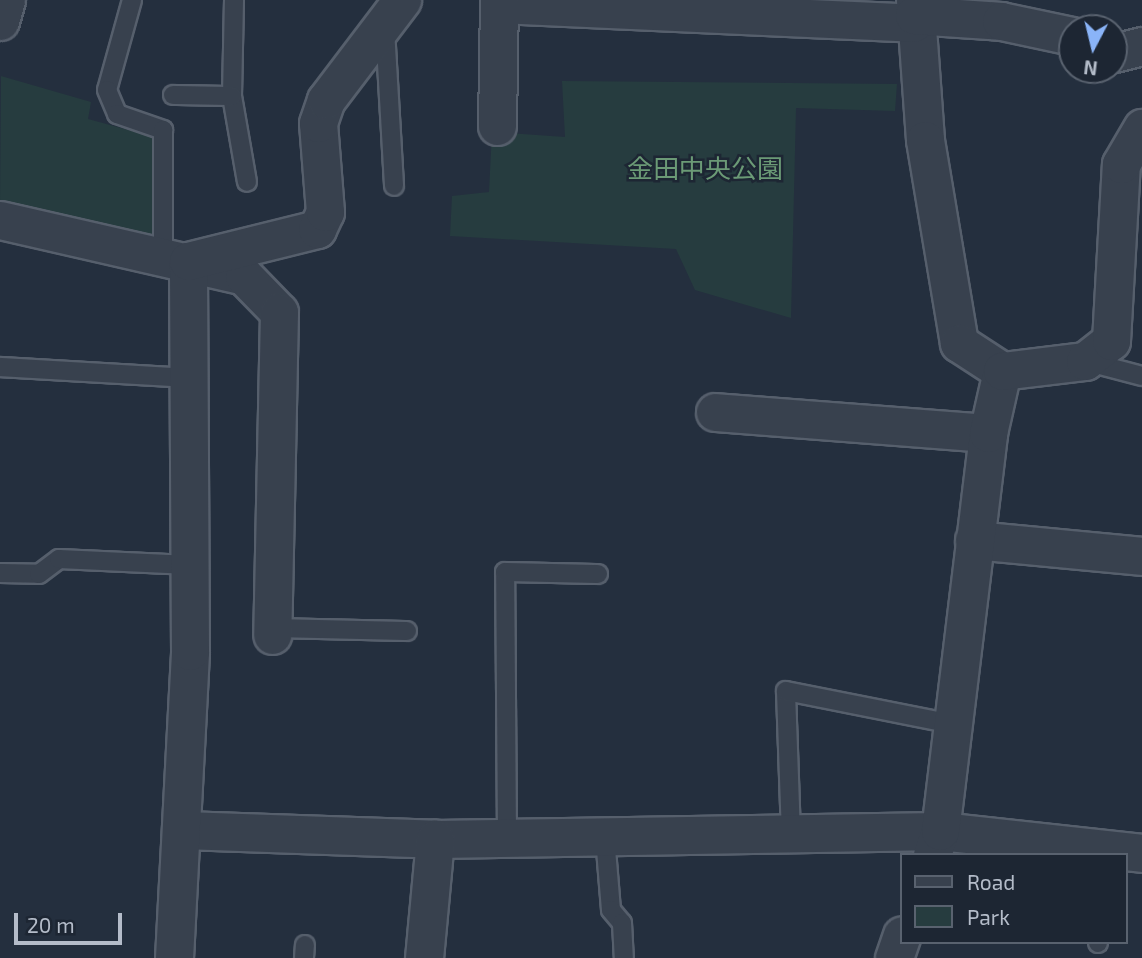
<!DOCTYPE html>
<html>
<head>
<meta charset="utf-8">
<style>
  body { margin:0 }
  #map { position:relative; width:1142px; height:958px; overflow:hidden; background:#242f3e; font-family:"Exo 2","Noto Sans JP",sans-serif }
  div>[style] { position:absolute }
  .green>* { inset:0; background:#263c3f }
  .roads { filter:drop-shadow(2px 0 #565f6c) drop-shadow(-2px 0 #565f6c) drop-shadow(0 2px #565f6c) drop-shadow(0 -2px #565f6c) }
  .lane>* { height:18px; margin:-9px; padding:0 9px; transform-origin:9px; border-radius:9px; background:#38414e }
  .street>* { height:37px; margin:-18.5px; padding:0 18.5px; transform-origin:18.5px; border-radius:18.5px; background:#38414e }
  span { translate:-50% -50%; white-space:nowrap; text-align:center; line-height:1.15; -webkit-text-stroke:5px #1d2633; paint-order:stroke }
  .park-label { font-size:26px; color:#6b9a76 }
  .legend { position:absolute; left:900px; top:853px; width:228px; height:91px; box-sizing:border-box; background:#1d2633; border:2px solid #59626f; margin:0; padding:9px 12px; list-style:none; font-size:21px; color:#b4bcc9 }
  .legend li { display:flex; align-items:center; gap:14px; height:35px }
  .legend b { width:35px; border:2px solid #59626f }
  .north { position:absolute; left:1058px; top:14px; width:70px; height:70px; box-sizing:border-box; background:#1d2633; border:2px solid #59626f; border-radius:50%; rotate:187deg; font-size:19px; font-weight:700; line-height:28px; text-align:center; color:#b4bcc9 }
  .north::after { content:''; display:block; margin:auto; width:24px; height:32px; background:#8ab4f8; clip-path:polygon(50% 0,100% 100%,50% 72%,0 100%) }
  .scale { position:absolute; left:14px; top:913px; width:108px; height:32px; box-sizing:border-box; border:4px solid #b4bcc9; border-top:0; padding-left:9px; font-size:21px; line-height:24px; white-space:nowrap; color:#b4bcc9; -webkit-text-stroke:5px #1d2633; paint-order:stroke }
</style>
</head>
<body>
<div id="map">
  <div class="green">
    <div style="clip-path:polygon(1px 76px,91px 102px,88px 119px,154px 137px,155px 243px,0 206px)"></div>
    <div style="clip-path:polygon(562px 81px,897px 84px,895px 111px,796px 108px,791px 318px,695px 290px,676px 249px,450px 236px,452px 196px,489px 192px,492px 132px,565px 137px)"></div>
  </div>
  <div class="roads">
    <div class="lane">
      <div style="left:132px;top:0;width:93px;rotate:105.5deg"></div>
      <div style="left:107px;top:90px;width:26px;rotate:67deg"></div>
      <div style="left:117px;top:114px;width:49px;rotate:19.2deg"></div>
      <div style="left:163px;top:130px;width:126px;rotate:90deg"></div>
      <div style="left:234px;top:0;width:96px;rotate:91.2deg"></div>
      <div style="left:232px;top:96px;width:87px;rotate:80.1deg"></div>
      <div style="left:385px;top:29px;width:157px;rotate:86.7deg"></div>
      <div style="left:173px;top:95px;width:59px;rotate:1deg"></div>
      <div style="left:1085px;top:361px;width:59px;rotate:14.7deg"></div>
      <div style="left:0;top:367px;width:189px;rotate:3.3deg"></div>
      <div style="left:0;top:573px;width:39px;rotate:1deg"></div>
      <div style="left:39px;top:574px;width:25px;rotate:-37deg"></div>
      <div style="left:59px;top:559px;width:131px;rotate:2.6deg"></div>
      <div style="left:272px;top:628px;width:135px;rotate:1.3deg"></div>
      <div style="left:791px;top:835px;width:144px;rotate:-92deg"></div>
      <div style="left:786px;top:691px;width:169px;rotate:11.2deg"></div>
      <div style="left:605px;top:837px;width:73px;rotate:85.3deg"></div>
      <div style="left:611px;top:910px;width:17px;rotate:50deg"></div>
      <div style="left:622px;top:923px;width:35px;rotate:87deg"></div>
      <div style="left:507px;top:838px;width:266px;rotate:-90.4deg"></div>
      <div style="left:505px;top:572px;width:93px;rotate:1.2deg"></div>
      <div style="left:1098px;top:943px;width:1px;rotate:-90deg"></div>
      <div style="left:304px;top:958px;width:13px;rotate:-86deg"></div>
    </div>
    <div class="street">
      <div style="left:915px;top:0;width:140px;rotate:85.9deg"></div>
      <div style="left:925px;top:140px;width:206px;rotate:80.5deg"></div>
      <div style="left:959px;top:343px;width:51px;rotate:33.1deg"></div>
      <div style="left:499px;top:4px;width:415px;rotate:2.6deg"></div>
      <div style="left:914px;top:15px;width:87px;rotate:3.9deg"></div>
      <div style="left:1001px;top:21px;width:73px;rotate:11.9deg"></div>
      <div style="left:0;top:21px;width:22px;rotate:-74deg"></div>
      <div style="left:1114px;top:53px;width:29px;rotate:-14deg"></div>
      <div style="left:497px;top:126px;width:126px;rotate:-89.1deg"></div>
      <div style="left:0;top:220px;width:250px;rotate:12.9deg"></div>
      <div style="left:244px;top:276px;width:50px;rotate:45.8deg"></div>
      <div style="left:279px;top:312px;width:323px;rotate:91.2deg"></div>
      <div style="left:715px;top:412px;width:274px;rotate:4.4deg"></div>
      <div style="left:974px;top:540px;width:169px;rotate:5.4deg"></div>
      <div style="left:183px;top:830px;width:252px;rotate:2deg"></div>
      <div style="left:435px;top:839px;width:505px;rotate:-0.91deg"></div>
      <div style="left:940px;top:831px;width:203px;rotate:6.2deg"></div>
      <div style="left:932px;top:855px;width:25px;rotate:-72deg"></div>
      <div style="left:940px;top:831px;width:401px;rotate:-83.1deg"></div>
      <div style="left:988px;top:433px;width:64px;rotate:-77.3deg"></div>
      <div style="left:1002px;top:371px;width:84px;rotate:-6.9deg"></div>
      <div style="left:1085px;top:361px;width:33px;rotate:-38deg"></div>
      <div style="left:1111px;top:341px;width:177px;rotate:-86.8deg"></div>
      <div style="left:1121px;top:164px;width:42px;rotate:-59.7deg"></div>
      <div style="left:174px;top:958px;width:307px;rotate:-87deg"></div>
      <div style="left:190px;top:651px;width:390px;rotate:-90.3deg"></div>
      <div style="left:188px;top:261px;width:133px;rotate:-13.9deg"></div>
      <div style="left:317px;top:229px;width:19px;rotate:-65deg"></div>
      <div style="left:325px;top:212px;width:89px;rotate:-94.5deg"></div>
      <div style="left:318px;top:123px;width:24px;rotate:-71deg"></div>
      <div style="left:326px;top:100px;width:126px;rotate:-52.8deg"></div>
      <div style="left:424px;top:958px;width:120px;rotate:-84.7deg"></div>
      <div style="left:894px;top:958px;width:24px;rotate:-71deg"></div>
    </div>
  </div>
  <div class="park-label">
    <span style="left:705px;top:168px">金田中央公園</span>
  </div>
  <ul class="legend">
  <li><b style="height:9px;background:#38414e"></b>Road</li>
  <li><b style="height:19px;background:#263c3f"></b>Park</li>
  </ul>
  <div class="north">N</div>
  <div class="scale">20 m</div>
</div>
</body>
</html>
